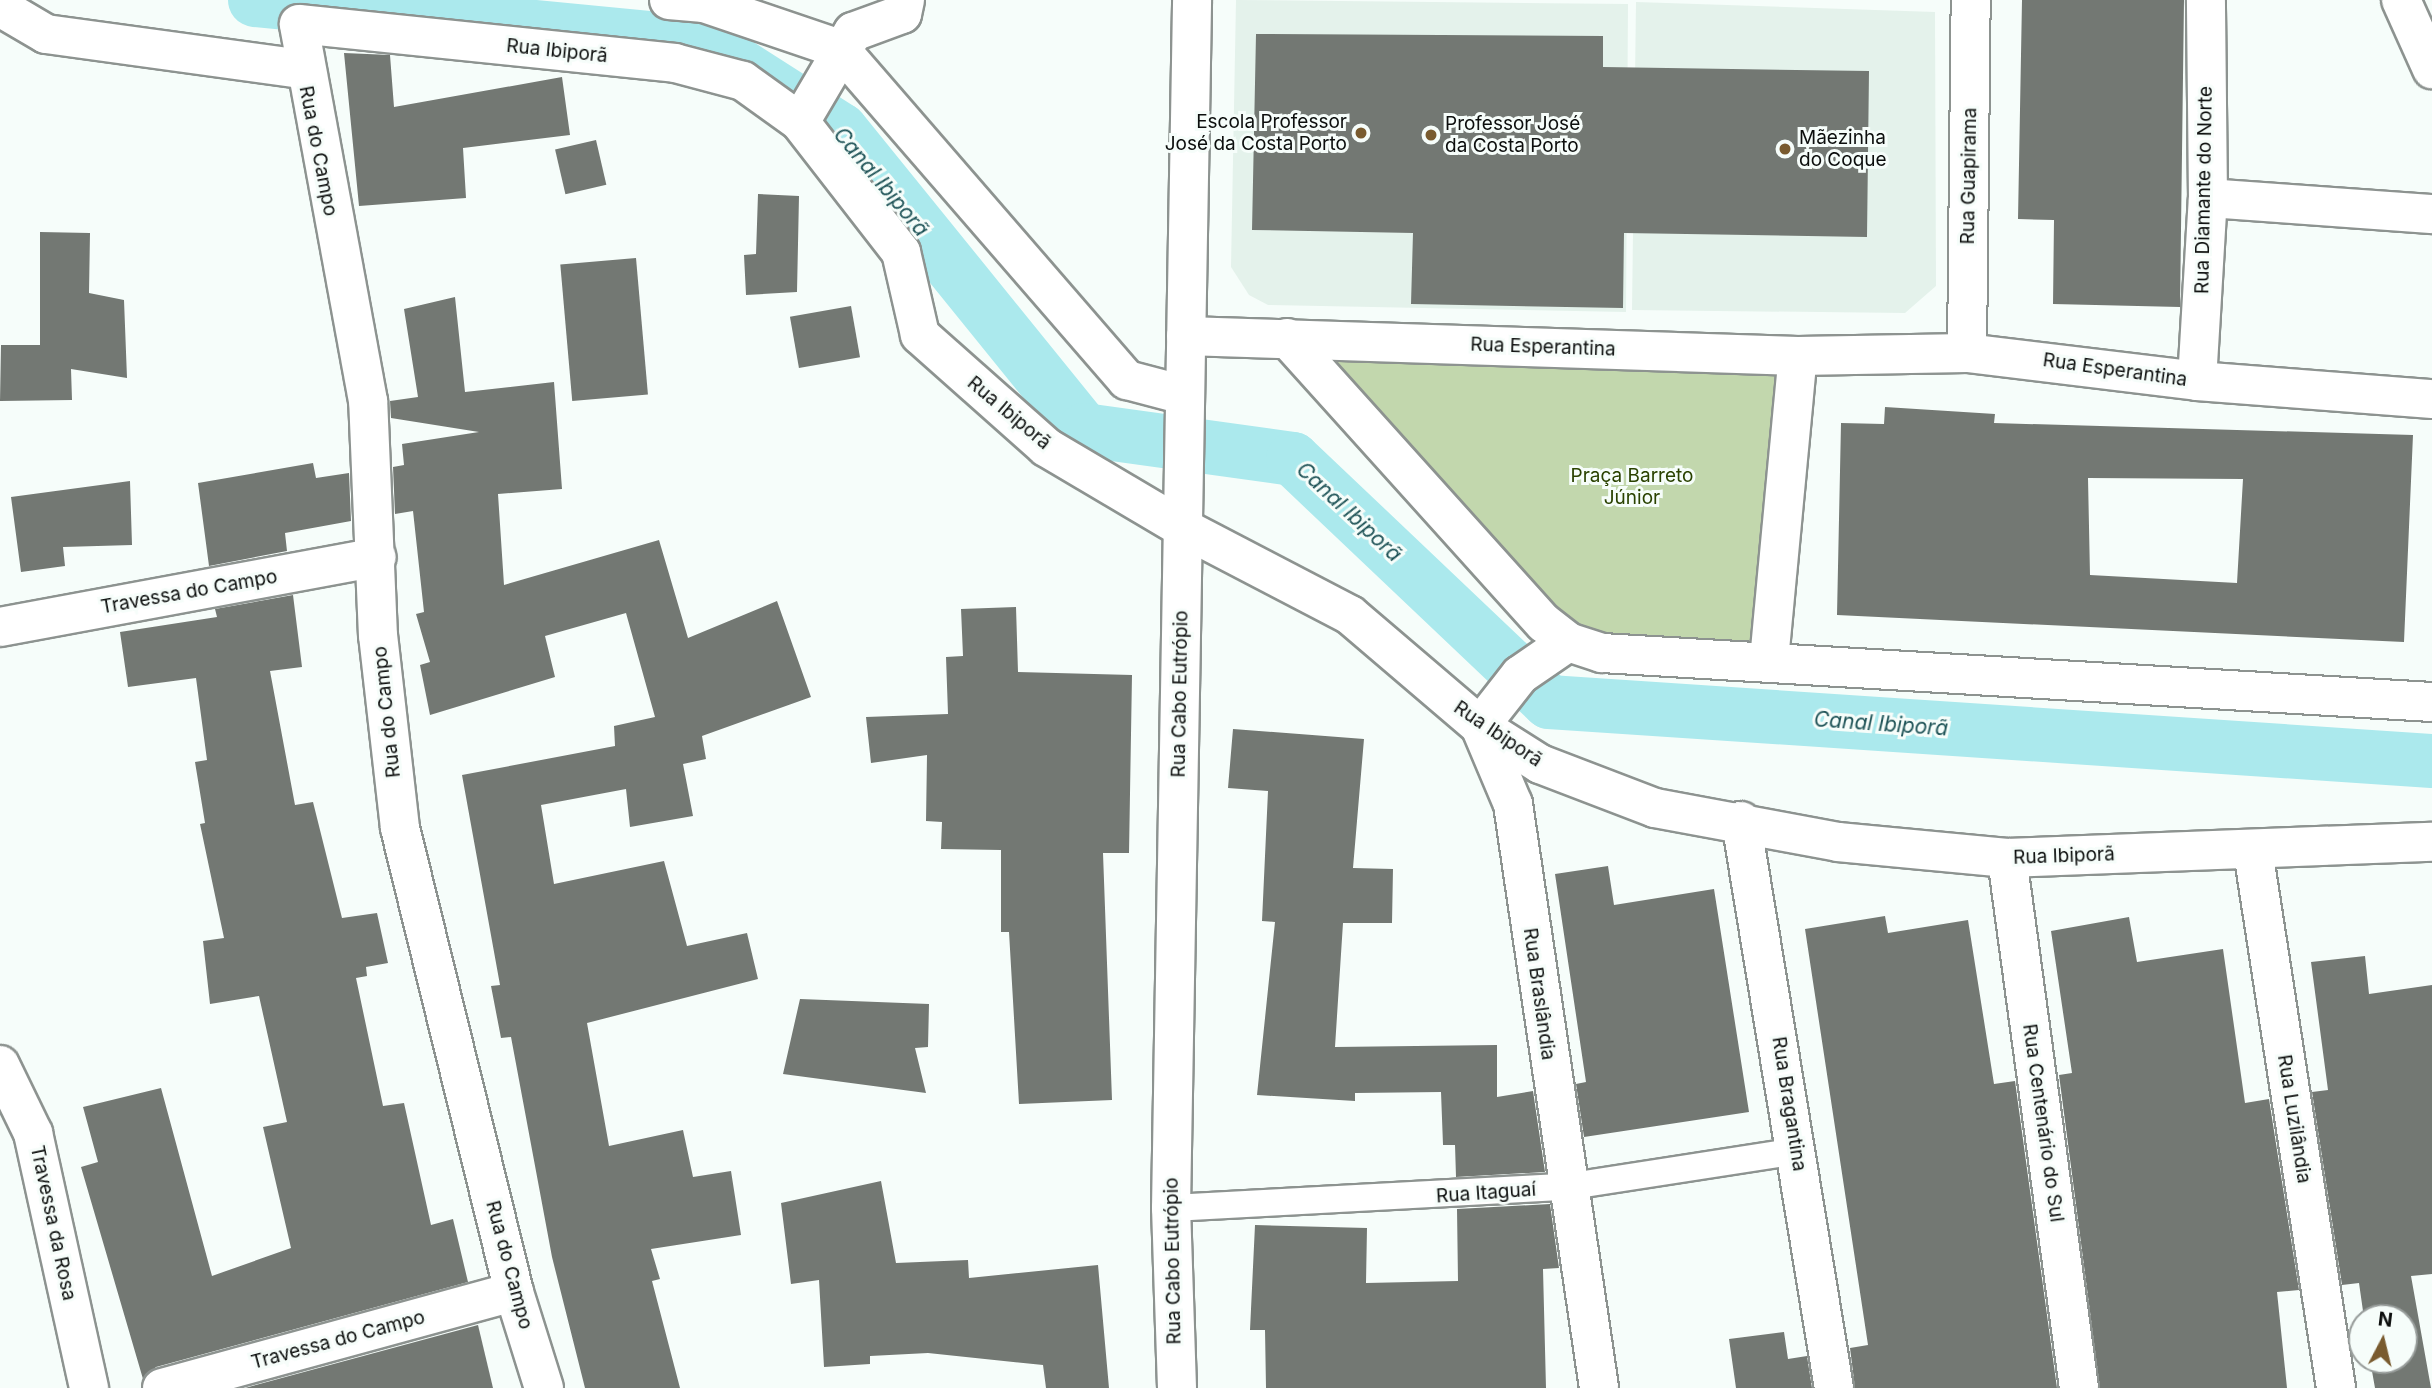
<!DOCTYPE html>
<html>
<head>
<meta charset="utf-8">
<style>
  body { margin:0 }
  #map { position:relative; width:2432px; height:1388px; overflow:hidden; background:#f6fdfa; font-family:Inter,sans-serif }
  div>[style] { position:absolute }
  .built>* { inset:0; background:#e4f2eb }
  .green>* { inset:0; background:#c2d7ad }
  .canal>* { height:54px; margin:-27px; padding:0 27px; transform-origin:27px; border-radius:27px; background:#abe9ed }
  .building>* { inset:0; background:#737873; transform-origin:0 0 }
  .roads { filter:drop-shadow(2px 0 #8d9390) drop-shadow(-2px 0 #8d9390) drop-shadow(0 2px #8d9390) drop-shadow(0 -2px #8d9390) }
  .lane>* { height:26px; margin:-13px; padding:0 13px; transform-origin:13px; border-radius:13px; background:#fff }
  .street>* { height:38px; margin:-19px; padding:0 19px; transform-origin:19px; border-radius:19px; background:#fff }
  .secondary>* { height:38px; margin:-19px; padding:0 19px; transform-origin:19px; border-radius:19px; background:#fff }
  .dots>* { width:19px; height:19px; translate:-50% -50%; box-sizing:border-box; border:4px solid #f6fdfa; border-radius:50% }
  span { translate:-50% -50%; white-space:nowrap; text-align:center; line-height:1.15; -webkit-text-stroke:6px #f6fdfa; paint-order:stroke }
  .street-label { font-size:19px; color:#0c0e0d }
  .poi-label { font-size:19px; color:#0c0e0d }
  .right { translate:-100% -50%; text-align:right }
  .left { translate:0 -50%; text-align:left }
  .park-label { font-size:19px; color:#2a4200 }
  .water-label { font-size:21px; color:#1e5357; font-style:italic }
  .north { position:absolute; left:2348px; top:1304px; width:70px; height:70px; box-sizing:border-box; background:#f6fdfa; border:2px solid #989d9b; border-radius:50%; rotate:7deg; font-size:19px; font-weight:700; line-height:28px; text-align:center; color:#0c0e0d }
  .north::after { content:''; display:block; margin:auto; width:24px; height:32px; background:#795b2f; clip-path:polygon(50% 0,100% 100%,50% 72%,0 100%) }
</style>
</head>
<body>
<div id="map">
  <div class="built">
    <div style="clip-path:polygon(1236px 0,1628px 4px,1626px 312px,1268px 305px,1249px 295px,1231px 267px)"></div>
    <div style="clip-path:polygon(1636px 2px,1935px 12px,1936px 286px,1905px 313px,1632px 310px)"></div>
  </div>
  <div class="green">
    <div style="clip-path:polygon(1315px 340px,1783px 349px,1760px 680px,1585px 645px)"></div>
  </div>
  <div class="canal">
    <div style="left:255px;top:0;width:452px;rotate:5.5deg"></div>
    <div style="left:705px;top:43px;width:161px;rotate:32.6deg"></div>
    <div style="left:841px;top:130px;width:386px;rotate:51deg"></div>
    <div style="left:1084px;top:430px;width:211px;rotate:7.9deg"></div>
    <div style="left:1293px;top:459px;width:353px;rotate:43.5deg"></div>
    <div style="left:1549px;top:702px;width:885px;rotate:3.82deg"></div>
  </div>
  <div class="building">
    <div style="clip-path:polygon(2022px 0,2184px 0,2180px 307px,2053px 304px,2054px 220px,2018px 219px)"></div>
    <div style="clip-path:polygon(1256px 34px,1603px 36px,1603px 67px,1869px 71px,1867px 237px,1624px 233px,1623px 308px,1411px 304px,1413px 233px,1252px 230px)"></div>
    <div style="clip-path:polygon(344px 53px,390px 55px,394px 107px,562px 77px,570px 135px,463px 148px,466px 198px,359px 206px)"></div>
    <div style="left:596px;top:140px;width:46px;height:42px;rotate:77deg"></div>
    <div style="clip-path:polygon(758px 194px,799px 196px,797px 292px,746px 295px,744px 255px,756px 254px)"></div>
    <div style="clip-path:polygon(40px 232px,90px 233px,89px 293px,124px 300px,127px 378px,71px 369px,72px 400px,0 401px,1px 345px,40px 345px)"></div>
    <div style="left:636px;top:258px;width:137px;height:76px;rotate:85deg"></div>
    <div style="clip-path:polygon(455px 297px,465px 392px,554px 382px,562px 489px,498px 494px,504px 585px,659px 540px,688px 638px,777px 601px,811px 697px,702px 736px,706px 759px,683px 764px,693px 816px,630px 827px,626px 789px,541px 805px,554px 884px,664px 861px,687px 946px,747px 933px,758px 979px,587px 1023px,609px 1146px,683px 1130px,693px 1177px,731px 1171px,741px 1235px,651px 1249px,660px 1279px,652px 1281px,680px 1388px,585px 1388px,552px 1257px,511px 1037px,501px 1038px,491px 986px,500px 985px,462px 775px,615px 746px,614px 726px,655px 717px,626px 613px,545px 636px,555px 677px,430px 715px,420px 665px,430px 662px,416px 614px,424px 612px,413px 511px,395px 514px,393px 467px,404px 465px,402px 444px,479px 432px,391px 418px,390px 401px,418px 397px,404px 309px)"></div>
    <div style="left:851px;top:306px;width:52px;height:62px;rotate:80deg"></div>
    <div style="clip-path:polygon(evenodd,1885px 407px,1995px 414px,1994px 423px,2413px 435px,2404px 642px,1837px 615px,1841px 423px,1884px 424px,1885px 407px,2088px 478px,2243px 479px,2237px 583px,2090px 575px,2088px 478px)"></div>
    <div style="clip-path:polygon(313px 463px,316px 478px,349px 473px,351px 521px,285px 533px,287px 551px,209px 566px,198px 483px)"></div>
    <div style="clip-path:polygon(130px 481px,132px 545px,63px 547px,65px 566px,21px 572px,11px 497px)"></div>
    <div style="clip-path:polygon(293px 595px,302px 667px,270px 671px,295px 805px,313px 802px,342px 918px,377px 913px,388px 963px,366px 967px,367px 976px,356px 978px,383px 1106px,404px 1103px,431px 1225px,453px 1219px,468px 1282px,156px 1367px,143px 1379px,81px 1167px,98px 1162px,83px 1107px,161px 1088px,212px 1276px,291px 1248px,263px 1127px,287px 1122px,259px 996px,210px 1004px,203px 941px,224px 938px,200px 824px,205px 823px,195px 762px,207px 760px,196px 678px,128px 687px,120px 632px,217px 617px,215px 609px)"></div>
    <div style="clip-path:polygon(1016px 607px,1018px 672px,1132px 675px,1129px 853px,1103px 853px,1112px 1100px,1019px 1104px,1009px 932px,1001px 932px,1001px 850px,941px 849px,942px 822px,926px 821px,927px 755px,871px 763px,866px 717px,948px 714px,946px 657px,963px 656px,961px 609px)"></div>
    <div style="clip-path:polygon(1233px 729px,1364px 739px,1353px 868px,1393px 869px,1392px 923px,1343px 923px,1335px 1047px,1497px 1045px,1497px 1097px,1533px 1091px,1545px 1172px,1456px 1177px,1455px 1145px,1443px 1145px,1441px 1092px,1355px 1093px,1355px 1101px,1257px 1095px,1275px 922px,1262px 921px,1268px 791px,1228px 788px)"></div>
    <div style="clip-path:polygon(1608px 866px,1614px 905px,1714px 889px,1749px 1112px,1584px 1137px,1576px 1084px,1586px 1082px,1555px 874px)"></div>
    <div style="clip-path:polygon(1885px 916px,1888px 933px,1968px 920px,1994px 1084px,2015px 1081px,2057px 1388px,1855px 1388px,1850px 1348px,1868px 1345px,1805px 929px)"></div>
    <div style="clip-path:polygon(2129px 917px,2137px 962px,2223px 949px,2245px 1103px,2269px 1099px,2299px 1290px,2277px 1292px,2287px 1388px,2100px 1388px,2059px 1075px,2072px 1073px,2051px 931px)"></div>
    <div style="clip-path:polygon(2365px 956px,2369px 994px,2432px 985px,2432px 1274px,2411px 1276px,2431px 1388px,2375px 1388px,2370px 1360px,2404px 1360px,2404px 1318px,2364px 1318px,2359px 1283px,2342px 1285px,2312px 1092px,2328px 1090px,2311px 962px)"></div>
    <div style="clip-path:polygon(800px 999px,929px 1004px,928px 1047px,915px 1048px,926px 1093px,783px 1074px)"></div>
    <div style="clip-path:polygon(881px 1181px,896px 1263px,968px 1260px,969px 1278px,1098px 1265px,1109px 1388px,1046px 1388px,1043px 1365px,928px 1353px,870px 1356px,870px 1364px,824px 1367px,819px 1280px,791px 1284px,781px 1203px)"></div>
    <div style="clip-path:polygon(1550px 1204px,1559px 1268px,1543px 1269px,1546px 1388px,1266px 1388px,1265px 1330px,1250px 1330px,1255px 1225px,1367px 1228px,1366px 1283px,1458px 1281px,1457px 1209px)"></div>
    <div style="clip-path:polygon(478px 1325px,493px 1388px,245px 1388px)"></div>
    <div style="clip-path:polygon(1784px 1332px,1788px 1359px,1807px 1356px,1812px 1388px,1736px 1388px,1729px 1339px)"></div>
  </div>
  <div class="roads">
    <div class="lane">
      <div style="left:1171px;top:1208px;width:395px;rotate:-3.1deg"></div>
      <div style="left:1565px;top:1187px;width:236px;rotate:-8.8deg"></div>
    </div>
    <div class="street">
      <div style="left:669px;top:0;width:35px;rotate:5deg"></div>
      <div style="left:704px;top:3px;width:144px;rotate:18.7deg"></div>
      <div style="left:840px;top:49px;width:438px;rotate:49.1deg"></div>
      <div style="left:1127px;top:380px;width:59px;rotate:14.7deg"></div>
      <div style="left:905px;top:0;width:14px;rotate:102deg"></div>
      <div style="left:902px;top:14px;width:52px;rotate:159.8deg"></div>
      <div style="left:853px;top:32px;width:104px;rotate:120.5deg"></div>
      <div style="left:800px;top:122px;width:165px;rotate:52.2deg"></div>
      <div style="left:901px;top:252px;width:85px;rotate:77.1deg"></div>
      <div style="left:920px;top:335px;width:169px;rotate:41.6deg"></div>
      <div style="left:1046px;top:447px;width:159px;rotate:30.6deg"></div>
      <div style="left:1183px;top:528px;width:188px;rotate:27.5deg"></div>
      <div style="left:1350px;top:615px;width:171px;rotate:40.5deg"></div>
      <div style="left:1480px;top:726px;width:71px;rotate:32.3deg"></div>
      <div style="left:1540px;top:764px;width:123px;rotate:20.9deg"></div>
      <div style="left:1655px;top:808px;width:186px;rotate:10.5deg"></div>
      <div style="left:1838px;top:842px;width:170px;rotate:5.4deg"></div>
      <div style="left:2007px;top:858px;width:425px;rotate:-2.2deg"></div>
      <div style="left:2401px;top:0;width:76px;rotate:65.8deg"></div>
      <div style="left:0;top:7px;width:53px;rotate:30.4deg"></div>
      <div style="left:46px;top:34px;width:259px;rotate:7.8deg"></div>
      <div style="left:2208px;top:198px;width:225px;rotate:4.1deg"></div>
      <div style="left:1186px;top:336px;width:612px;rotate:1.87deg"></div>
      <div style="left:1798px;top:356px;width:169px;rotate:-1deg"></div>
      <div style="left:1967px;top:353px;width:232px;rotate:6.9deg"></div>
      <div style="left:2197px;top:381px;width:236px;rotate:4.4deg"></div>
      <div style="left:1287px;top:338px;width:384px;rotate:48deg"></div>
      <div style="left:1544px;top:623px;width:31px;rotate:38deg"></div>
      <div style="left:1568px;top:642px;width:36px;rotate:18deg"></div>
      <div style="left:1602px;top:653px;width:831px;rotate:3.38deg"></div>
      <div style="left:1967px;top:353px;width:353px;rotate:-89.4deg"></div>
      <div style="left:2197px;top:381px;width:183px;rotate:-86.6deg"></div>
      <div style="left:2208px;top:198px;width:198px;rotate:-90.6deg"></div>
      <div style="left:0;top:627px;width:383px;rotate:-10.5deg"></div>
      <div style="left:1568px;top:642px;width:58px;rotate:145.5deg"></div>
      <div style="left:1520px;top:675px;width:65px;rotate:128.1deg"></div>
      <div style="left:1480px;top:726px;width:85px;rotate:67.1deg"></div>
      <div style="left:1513px;top:804px;width:590px;rotate:81.62deg"></div>
      <div style="left:1769px;top:660px;width:305px;rotate:-84.6deg"></div>
      <div style="left:1741px;top:821px;width:575px;rotate:80.69deg"></div>
      <div style="left:2253px;top:851px;width:543px;rotate:81.21deg"></div>
      <div style="left:2007px;top:858px;width:535px;rotate:82.26deg"></div>
      <div style="left:0;top:1065px;width:76px;rotate:64.1deg"></div>
      <div style="left:33px;top:1133px;width:261px;rotate:77.6deg"></div>
      <div style="left:162px;top:1388px;width:365px;rotate:-15.3deg"></div>
      <div style="left:544px;top:1388px;width:101px;rotate:-107.4deg"></div>
      <div style="left:514px;top:1292px;width:478px;rotate:-103.8deg"></div>
      <div style="left:400px;top:828px;width:193px;rotate:-96.5deg"></div>
      <div style="left:378px;top:636px;width:235px;rotate:-92.4deg"></div>
      <div style="left:368px;top:401px;width:383px;rotate:-100.4deg"></div>
      <div style="left:299px;top:24px;width:378px;rotate:5.9deg"></div>
      <div style="left:675px;top:63px;width:70px;rotate:14.8deg"></div>
      <div style="left:743px;top:81px;width:70px;rotate:35.7deg"></div>
    </div>
    <div class="secondary">
      <div style="left:1177px;top:1388px;width:180px;rotate:-91.9deg"></div>
      <div style="left:1171px;top:1208px;width:1208px;rotate:-89deg"></div>
    </div>
  </div>
  <div class="dots">
    <div style="left:1361px;top:133px;background:#795b2f"></div>
    <div style="left:1431px;top:135px;background:#795b2f"></div>
    <div style="left:1785px;top:149px;background:#795b2f"></div>
  </div>
  <div class="street-label">
    <span style="left:557px;top:51px;rotate:6deg">Rua Ibiporã</span>
    <span style="left:318px;top:151px;rotate:79deg">Rua do Campo</span>
    <span style="left:1969px;top:176px;rotate:-89deg">Rua Guapirama</span>
    <span style="left:2204px;top:190px;rotate:-89deg">Rua Diamante do Norte</span>
    <span style="left:1543px;top:347px;rotate:2deg">Rua Esperantina</span>
    <span style="left:2115px;top:370px;rotate:8deg">Rua Esperantina</span>
    <span style="left:1009px;top:413px;rotate:40deg">Rua Ibiporã</span>
    <span style="left:189px;top:592px;rotate:-10deg">Travessa do Campo</span>
    <span style="left:1180px;top:694px;rotate:-89deg">Rua Cabo Eutrópio</span>
    <span style="left:387px;top:712px;rotate:-96deg">Rua do Campo</span>
    <span style="left:1498px;top:734px;rotate:34deg">Rua Ibiporã</span>
    <span style="left:2064px;top:856px;rotate:-2deg">Rua Ibiporã</span>
    <span style="left:1539px;top:994px;rotate:82deg">Rua Braslândia</span>
    <span style="left:1789px;top:1104px;rotate:81deg">Rua Bragantina</span>
    <span style="left:2294px;top:1119px;rotate:81deg">Rua Luzilândia</span>
    <span style="left:2043px;top:1123px;rotate:82deg">Rua Centenário do Sul</span>
    <span style="left:1486px;top:1193px;rotate:-4deg">Rua Itaguaí</span>
    <span style="left:53px;top:1223px;rotate:78deg">Travessa da Rosa</span>
    <span style="left:1173px;top:1261px;rotate:-91deg">Rua Cabo Eutrópio</span>
    <span style="left:509px;top:1265px;rotate:75deg">Rua do Campo</span>
    <span style="left:338px;top:1340px;rotate:-15deg">Travessa do Campo</span>
  </div>
  <div class="poi-label">
    <span class="right" style="left:1347px;top:133px">Escola Professor<br>José da Costa Porto</span>
    <span class="left" style="left:1445px;top:135px">Professor José<br>da Costa Porto</span>
    <span class="left" style="left:1799px;top:149px">Mãezinha<br>do Coque</span>
  </div>
  <div class="park-label">
    <span style="left:1632px;top:487px">Praça Barreto<br>Júnior</span>
  </div>
  <div class="water-label">
    <span style="left:881px;top:182px;rotate:50deg">Canal Ibiporã</span>
    <span style="left:1349px;top:512px;rotate:43deg">Canal Ibiporã</span>
    <span style="left:1881px;top:724px;rotate:4deg">Canal Ibiporã</span>
  </div>
  <div class="north">N</div>
</div>
</body>
</html>
